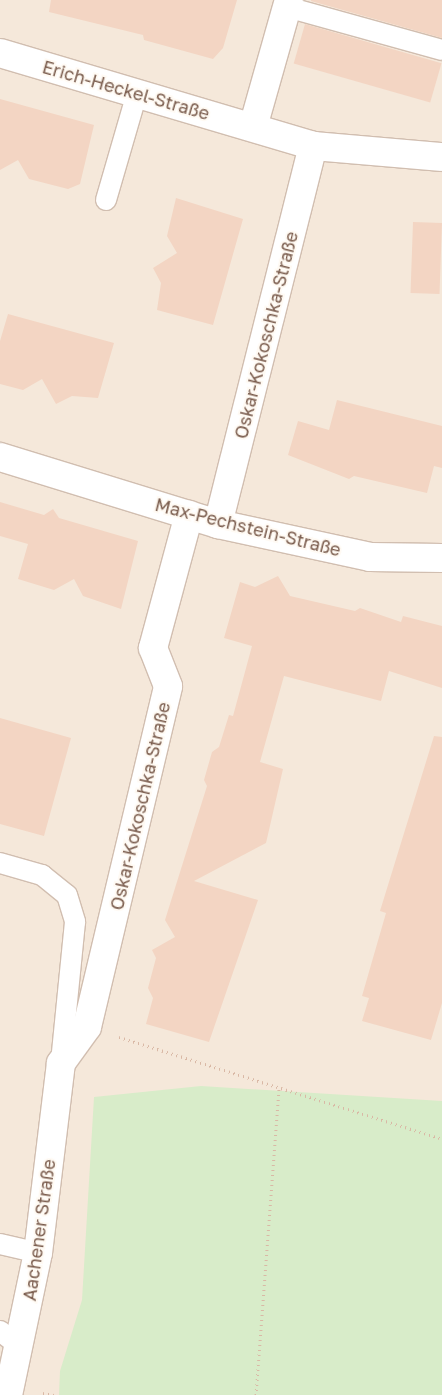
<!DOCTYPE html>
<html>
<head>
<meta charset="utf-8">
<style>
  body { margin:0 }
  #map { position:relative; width:442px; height:1395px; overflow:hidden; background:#fdf6ec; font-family:"Golos Text",sans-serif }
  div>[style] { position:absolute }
  .residential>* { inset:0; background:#f5e8da; transform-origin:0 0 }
  .green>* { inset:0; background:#d8ecc9 }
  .building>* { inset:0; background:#f3d5c3; transform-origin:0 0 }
  .path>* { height:3px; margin-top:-1.5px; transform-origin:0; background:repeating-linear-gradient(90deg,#d9b8a5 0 1px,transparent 0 5px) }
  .roads { filter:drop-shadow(1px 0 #d1beb0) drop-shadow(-1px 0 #d1beb0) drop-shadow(0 1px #d1beb0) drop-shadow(0 -1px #d1beb0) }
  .lane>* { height:20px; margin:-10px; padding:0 10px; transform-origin:10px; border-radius:10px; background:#fff }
  .street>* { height:28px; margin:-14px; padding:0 14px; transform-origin:14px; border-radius:14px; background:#fff }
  span { translate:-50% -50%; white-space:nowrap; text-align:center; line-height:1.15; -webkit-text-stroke:4px #fffaf3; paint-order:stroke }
  .street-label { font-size:18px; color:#7a5c4d }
</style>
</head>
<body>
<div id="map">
  <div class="residential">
    <div style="left:0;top:0;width:442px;height:1395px"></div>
  </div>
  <div class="green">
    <div style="clip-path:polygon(201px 1086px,442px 1101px,442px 1395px,59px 1395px,60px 1371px,82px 1300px,94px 1097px)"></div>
  </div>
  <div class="building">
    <div style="clip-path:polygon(51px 0,237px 0,223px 48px,213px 59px,144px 40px,143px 35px,49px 12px)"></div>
    <div style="clip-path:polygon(311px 0,442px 0,442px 38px,311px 1px)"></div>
    <div style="left:305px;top:24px;width:142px;height:41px;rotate:16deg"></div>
    <div style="clip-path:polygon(0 99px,94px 125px,80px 184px,68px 189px,29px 179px,18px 160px,0 170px)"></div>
    <div style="clip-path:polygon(176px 198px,243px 219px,213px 325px,157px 310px,161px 283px,153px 268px,177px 253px,167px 236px)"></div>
    <div style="left:413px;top:222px;width:29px;height:71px;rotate:2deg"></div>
    <div style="clip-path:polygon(8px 314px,114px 343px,98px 398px,72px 396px,56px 404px,42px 379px,23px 390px,0 384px,0 341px)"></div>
    <div style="clip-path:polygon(337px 400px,442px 426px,442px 468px,434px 466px,427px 493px,354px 476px,349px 479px,288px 455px,298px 421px,329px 430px)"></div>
    <div style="clip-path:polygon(0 502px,44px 515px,53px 509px,59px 518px,138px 541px,121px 609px,83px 596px,74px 579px,54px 590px,18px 579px,28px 544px,0 536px)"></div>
    <div style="clip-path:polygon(278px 576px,290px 596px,355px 611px,360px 608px,401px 622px,403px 616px,442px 626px,442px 688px,389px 671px,381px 701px,284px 676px,260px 762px,283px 769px,266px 843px,194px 881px,258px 900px,209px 1042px,146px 1024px,153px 998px,148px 988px,156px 958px,152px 950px,175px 937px,165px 920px,207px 786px,204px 780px,212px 752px,219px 747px,229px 715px,233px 716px,252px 646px,224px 638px,240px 582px,255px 587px)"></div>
    <div style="clip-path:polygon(0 718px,71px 738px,44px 836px,0 824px)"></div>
    <div style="clip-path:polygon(434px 736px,442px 737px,442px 1003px,431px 1040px,362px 1021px,369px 998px,362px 996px,386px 913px,380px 911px)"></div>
  </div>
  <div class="path">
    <div style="left:119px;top:1037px;width:339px;rotate:17.5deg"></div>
    <div style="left:43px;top:1393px;width:11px;rotate:10deg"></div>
    <div style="left:256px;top:1395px;width:308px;rotate:-85.7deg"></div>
  </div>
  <div class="roads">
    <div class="lane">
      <div style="left:287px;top:7px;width:161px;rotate:15.5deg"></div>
      <div style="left:106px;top:200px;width:111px;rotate:-73.8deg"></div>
      <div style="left:0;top:863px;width:44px;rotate:15.9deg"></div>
      <div style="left:42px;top:875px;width:32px;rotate:39deg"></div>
      <div style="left:67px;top:895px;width:28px;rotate:73deg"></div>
      <div style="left:75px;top:922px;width:142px;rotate:95.7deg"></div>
      <div style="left:0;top:1244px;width:39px;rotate:13deg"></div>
      <div style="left:0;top:1331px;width:24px;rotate:38deg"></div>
    </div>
    <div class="street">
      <div style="left:0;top:53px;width:327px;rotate:16.5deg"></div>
      <div style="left:313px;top:146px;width:129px;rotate:4.9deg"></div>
      <div style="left:253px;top:127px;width:132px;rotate:-74.2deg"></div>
      <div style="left:0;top:457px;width:228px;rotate:17.1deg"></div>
      <div style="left:218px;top:524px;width:156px;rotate:12.2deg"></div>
      <div style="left:370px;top:557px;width:72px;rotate:0.8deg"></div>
      <div style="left:218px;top:524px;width:390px;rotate:-75.9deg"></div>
      <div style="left:8px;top:1395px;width:145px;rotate:-78.1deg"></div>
      <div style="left:38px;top:1253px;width:191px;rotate:-83.1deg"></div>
      <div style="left:61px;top:1063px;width:44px;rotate:-54.2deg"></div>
      <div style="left:87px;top:1027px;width:350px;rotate:-76.6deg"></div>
      <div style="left:168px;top:686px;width:41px;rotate:-111.5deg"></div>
      <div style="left:153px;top:648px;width:138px;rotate:-74.9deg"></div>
    </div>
  </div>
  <div class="street-label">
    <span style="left:126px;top:90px;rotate:16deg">Erich-Heckel-Straße</span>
    <span style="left:266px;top:335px;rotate:-76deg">Oskar-Kokoschka-Straße</span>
    <span style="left:248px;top:527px;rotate:14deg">Max-Pechstein-Straße</span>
    <span style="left:140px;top:806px;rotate:-77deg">Oskar-Kokoschka-Straße</span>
    <span style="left:39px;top:1230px;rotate:-82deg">Aachener Straße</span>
  </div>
</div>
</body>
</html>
